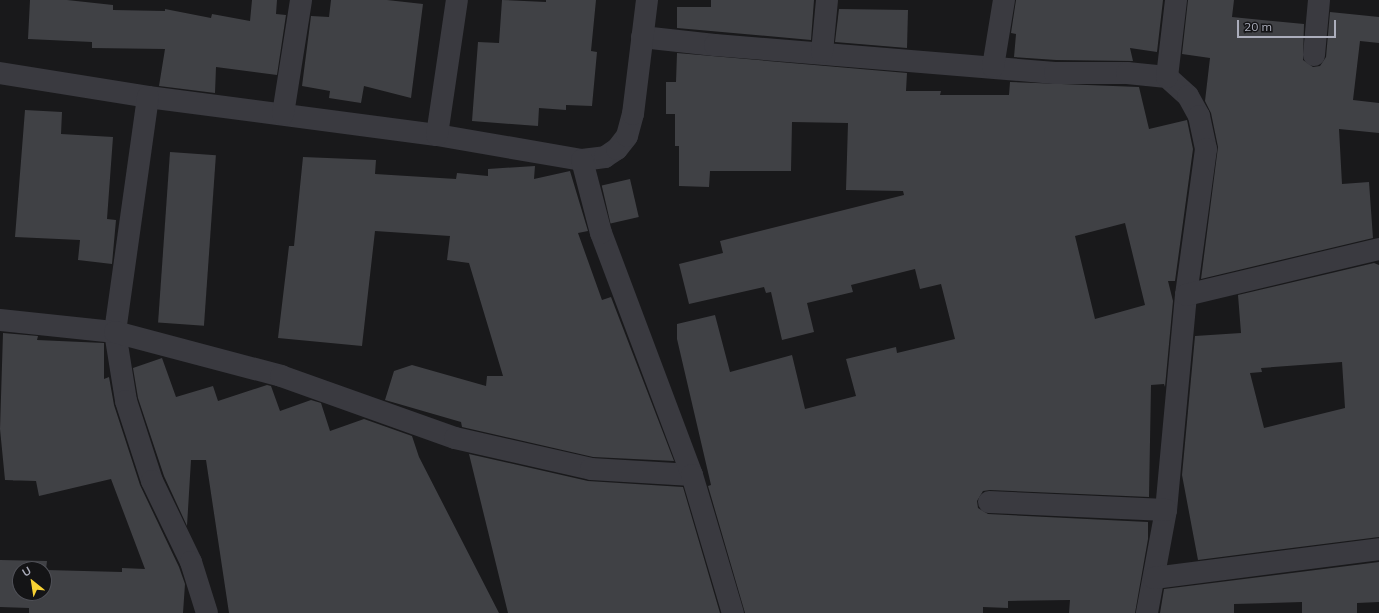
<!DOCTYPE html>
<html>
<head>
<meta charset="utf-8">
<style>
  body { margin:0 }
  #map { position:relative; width:1379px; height:613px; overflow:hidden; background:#19191b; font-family:Mulish,sans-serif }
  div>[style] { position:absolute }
  .building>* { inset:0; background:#404145; transform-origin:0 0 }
  .street>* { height:22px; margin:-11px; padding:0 11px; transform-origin:11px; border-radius:11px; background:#3a3a40 }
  span { translate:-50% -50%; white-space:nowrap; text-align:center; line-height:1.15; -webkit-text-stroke:3px #141416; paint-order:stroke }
  .north { position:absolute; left:12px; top:561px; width:40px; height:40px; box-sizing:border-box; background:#141416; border:1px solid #505158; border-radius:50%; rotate:330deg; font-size:11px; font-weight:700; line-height:16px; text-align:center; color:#abadbb }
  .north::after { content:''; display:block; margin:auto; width:14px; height:18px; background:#f8d234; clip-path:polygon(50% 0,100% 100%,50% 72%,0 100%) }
  .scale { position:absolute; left:1237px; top:20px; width:99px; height:18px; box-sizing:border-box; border:2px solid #abadbb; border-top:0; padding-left:5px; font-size:12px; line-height:14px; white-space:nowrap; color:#abadbb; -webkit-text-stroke:3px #141416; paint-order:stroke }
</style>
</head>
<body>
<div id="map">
  <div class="building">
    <div style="clip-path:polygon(30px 0,67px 0,113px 5px,113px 10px,165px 11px,165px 9px,211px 18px,212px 14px,250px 21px,252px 0,277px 0,276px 14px,286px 15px,277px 75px,216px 67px,215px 93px,159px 86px,165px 49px,92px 48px,92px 42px,28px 39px)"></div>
    <div style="clip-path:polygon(331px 0,387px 0,423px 4px,411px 98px,364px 86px,361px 103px,329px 98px,330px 91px,302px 86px,311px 16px,329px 17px)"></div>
    <div style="clip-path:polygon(502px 0,546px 2px,546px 0,596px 0,591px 51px,597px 52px,592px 106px,566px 105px,566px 110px,539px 108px,538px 126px,472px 121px,478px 42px,499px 43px)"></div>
    <div style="clip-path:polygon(711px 0,814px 0,811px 40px,677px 28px,677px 7px,711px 7px)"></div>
    <div style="clip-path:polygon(1016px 0,1163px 0,1157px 52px,1130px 48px,1133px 61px,1056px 60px,1014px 57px,1016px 34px,1011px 33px)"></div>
    <div style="clip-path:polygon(1188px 0,1234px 0,1232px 17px,1304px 24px,1303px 60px,1313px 67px,1320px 66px,1326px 57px,1330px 12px,1379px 17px,1379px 43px,1360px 41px,1353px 100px,1379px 103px,1379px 133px,1339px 129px,1342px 184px,1369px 182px,1373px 238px,1201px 279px,1218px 147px,1211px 113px,1205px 101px,1210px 58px,1182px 54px)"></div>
    <div style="clip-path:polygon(839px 9px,908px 10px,907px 48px,835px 42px)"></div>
    <div style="clip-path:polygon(evenodd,677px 53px,907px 73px,906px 91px,941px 91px,940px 95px,1009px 95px,1010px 82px,1139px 87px,1149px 129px,1187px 120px,1193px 149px,1175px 281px,1168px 281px,1173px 301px,1165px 387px,1164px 384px,1151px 385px,1149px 497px,990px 490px,983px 491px,977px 501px,978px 508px,988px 514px,1148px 522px,1148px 539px,1135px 613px,1069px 613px,1070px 600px,1008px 601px,1008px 608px,983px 607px,983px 613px,745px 613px,708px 486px,711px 485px,677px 339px,677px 324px,715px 315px,730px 372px,792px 355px,805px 409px,856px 396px,846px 359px,896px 347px,897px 353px,955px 339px,941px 284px,920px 289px,915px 269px,851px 285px,853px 292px,807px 303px,814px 332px,782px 340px,771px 292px,766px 293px,764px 287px,689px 304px,679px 264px,723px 253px,720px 241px,904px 195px,903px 191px,846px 190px,848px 123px,792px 122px,791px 171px,710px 171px,709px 187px,679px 186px,679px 146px,675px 146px,675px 114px,666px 114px,666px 82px,676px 82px,677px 53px,1125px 223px,1145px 305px,1095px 319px,1075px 236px,1125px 223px)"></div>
    <div style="clip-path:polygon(25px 110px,62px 112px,61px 134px,113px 137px,107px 219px,116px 220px,112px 264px,78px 260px,80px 240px,15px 237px)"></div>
    <div style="left:170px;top:152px;width:46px;height:171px;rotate:4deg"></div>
    <div style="clip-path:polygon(303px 157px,376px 160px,375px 174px,456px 179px,457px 173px,488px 176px,488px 169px,535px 166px,534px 179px,570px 171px,588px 231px,578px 233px,602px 300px,611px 297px,674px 461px,593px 457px,462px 427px,461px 422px,385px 400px,394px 371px,412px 365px,486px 386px,487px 376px,503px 376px,469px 263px,447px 260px,450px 236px,375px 231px,362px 346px,278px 338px,289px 246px,294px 246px)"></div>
    <div style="left:630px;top:179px;width:39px;height:29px;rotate:77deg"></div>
    <div style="clip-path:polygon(evenodd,1374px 263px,1379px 265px,1379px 537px,1198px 560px,1182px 475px,1195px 336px,1241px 333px,1238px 295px,1374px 263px,1342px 362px,1345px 408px,1264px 428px,1250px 373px,1262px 372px,1261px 368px,1342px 362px)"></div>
    <div style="clip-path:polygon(evenodd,3px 333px,38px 336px,37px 340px,104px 343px,104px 379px,109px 377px,114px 405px,140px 485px,179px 567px,185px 584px,183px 613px,29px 613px,29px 608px,0 607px,0 560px,47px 561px,46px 570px,122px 572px,122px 568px,145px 569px,111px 479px,39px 496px,36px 481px,5px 480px,0 429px,3px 333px,20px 569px,44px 569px,44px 593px,20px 593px,20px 569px)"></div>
    <div style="clip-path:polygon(162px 358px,176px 397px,213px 386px,218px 401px,267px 385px,271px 386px,280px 411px,311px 400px,321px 403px,330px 431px,364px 419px,412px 436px,419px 457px,499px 613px,229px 613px,206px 460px,191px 460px,187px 526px,164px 476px,138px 398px,133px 368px)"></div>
    <div style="clip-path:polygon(469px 454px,588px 481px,683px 487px,720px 613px,508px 613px)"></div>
    <div style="clip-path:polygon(1379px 562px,1379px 602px,1357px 603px,1357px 613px,1302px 613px,1302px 602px,1234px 604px,1234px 613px,1160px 613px,1164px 589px)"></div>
  </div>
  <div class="street">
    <div style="left:642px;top:37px;width:73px;rotate:6.3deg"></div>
    <div style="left:715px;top:45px;width:341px;rotate:4.7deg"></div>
    <div style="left:1055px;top:73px;width:72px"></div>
    <div style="left:1127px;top:73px;width:40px;rotate:5.7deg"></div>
    <div style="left:1167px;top:77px;width:28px;rotate:42deg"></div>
    <div style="left:1188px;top:96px;width:23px;rotate:61deg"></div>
    <div style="left:1199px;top:116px;width:34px;rotate:78deg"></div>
    <div style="left:1206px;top:149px;width:147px;rotate:97.8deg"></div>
    <div style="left:1186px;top:295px;width:216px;rotate:95.3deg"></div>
    <div style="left:1166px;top:510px;width:105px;rotate:100.5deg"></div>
    <div style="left:822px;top:52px;width:52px;rotate:-84.5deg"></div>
    <div style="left:1314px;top:55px;width:55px;rotate:-84.8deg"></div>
    <div style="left:993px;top:67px;width:68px;rotate:-80.7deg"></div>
    <div style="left:0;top:73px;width:150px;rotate:9.2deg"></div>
    <div style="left:148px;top:97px;width:291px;rotate:7.5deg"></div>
    <div style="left:437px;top:135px;width:147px;rotate:9.8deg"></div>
    <div style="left:582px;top:160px;width:23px;rotate:-7deg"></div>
    <div style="left:605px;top:157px;width:14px;rotate:-34deg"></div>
    <div style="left:617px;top:149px;width:16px;rotate:-52deg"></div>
    <div style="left:627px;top:136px;width:23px;rotate:-75deg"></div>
    <div style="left:633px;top:114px;width:115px;rotate:-83deg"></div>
    <div style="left:1167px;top:77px;width:78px;rotate:-83.3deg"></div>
    <div style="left:148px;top:97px;width:237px;rotate:98deg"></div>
    <div style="left:115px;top:332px;width:70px;rotate:80.9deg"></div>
    <div style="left:126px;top:401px;width:84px;rotate:72deg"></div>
    <div style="left:152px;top:481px;width:90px;rotate:64.3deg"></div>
    <div style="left:191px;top:562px;width:53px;rotate:72.6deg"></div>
    <div style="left:283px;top:114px;width:115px;rotate:-81deg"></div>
    <div style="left:437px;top:135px;width:136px;rotate:-81.6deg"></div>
    <div style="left:1186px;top:295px;width:198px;rotate:-13.4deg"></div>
    <div style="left:0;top:320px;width:116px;rotate:6deg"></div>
    <div style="left:115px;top:332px;width:172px;rotate:14.8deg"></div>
    <div style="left:281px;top:376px;width:185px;rotate:19.6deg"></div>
    <div style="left:455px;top:438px;width:139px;rotate:12.8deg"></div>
    <div style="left:591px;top:469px;width:101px;rotate:3.4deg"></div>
    <div style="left:692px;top:475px;width:259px;rotate:-110.6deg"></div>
    <div style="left:601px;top:233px;width:75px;rotate:-104.6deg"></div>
    <div style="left:692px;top:475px;width:144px;rotate:73.5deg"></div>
    <div style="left:989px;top:502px;width:177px;rotate:2.6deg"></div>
    <div style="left:1154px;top:578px;width:227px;rotate:-7.3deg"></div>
  </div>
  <div class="north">U</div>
  <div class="scale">20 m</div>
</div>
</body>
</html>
